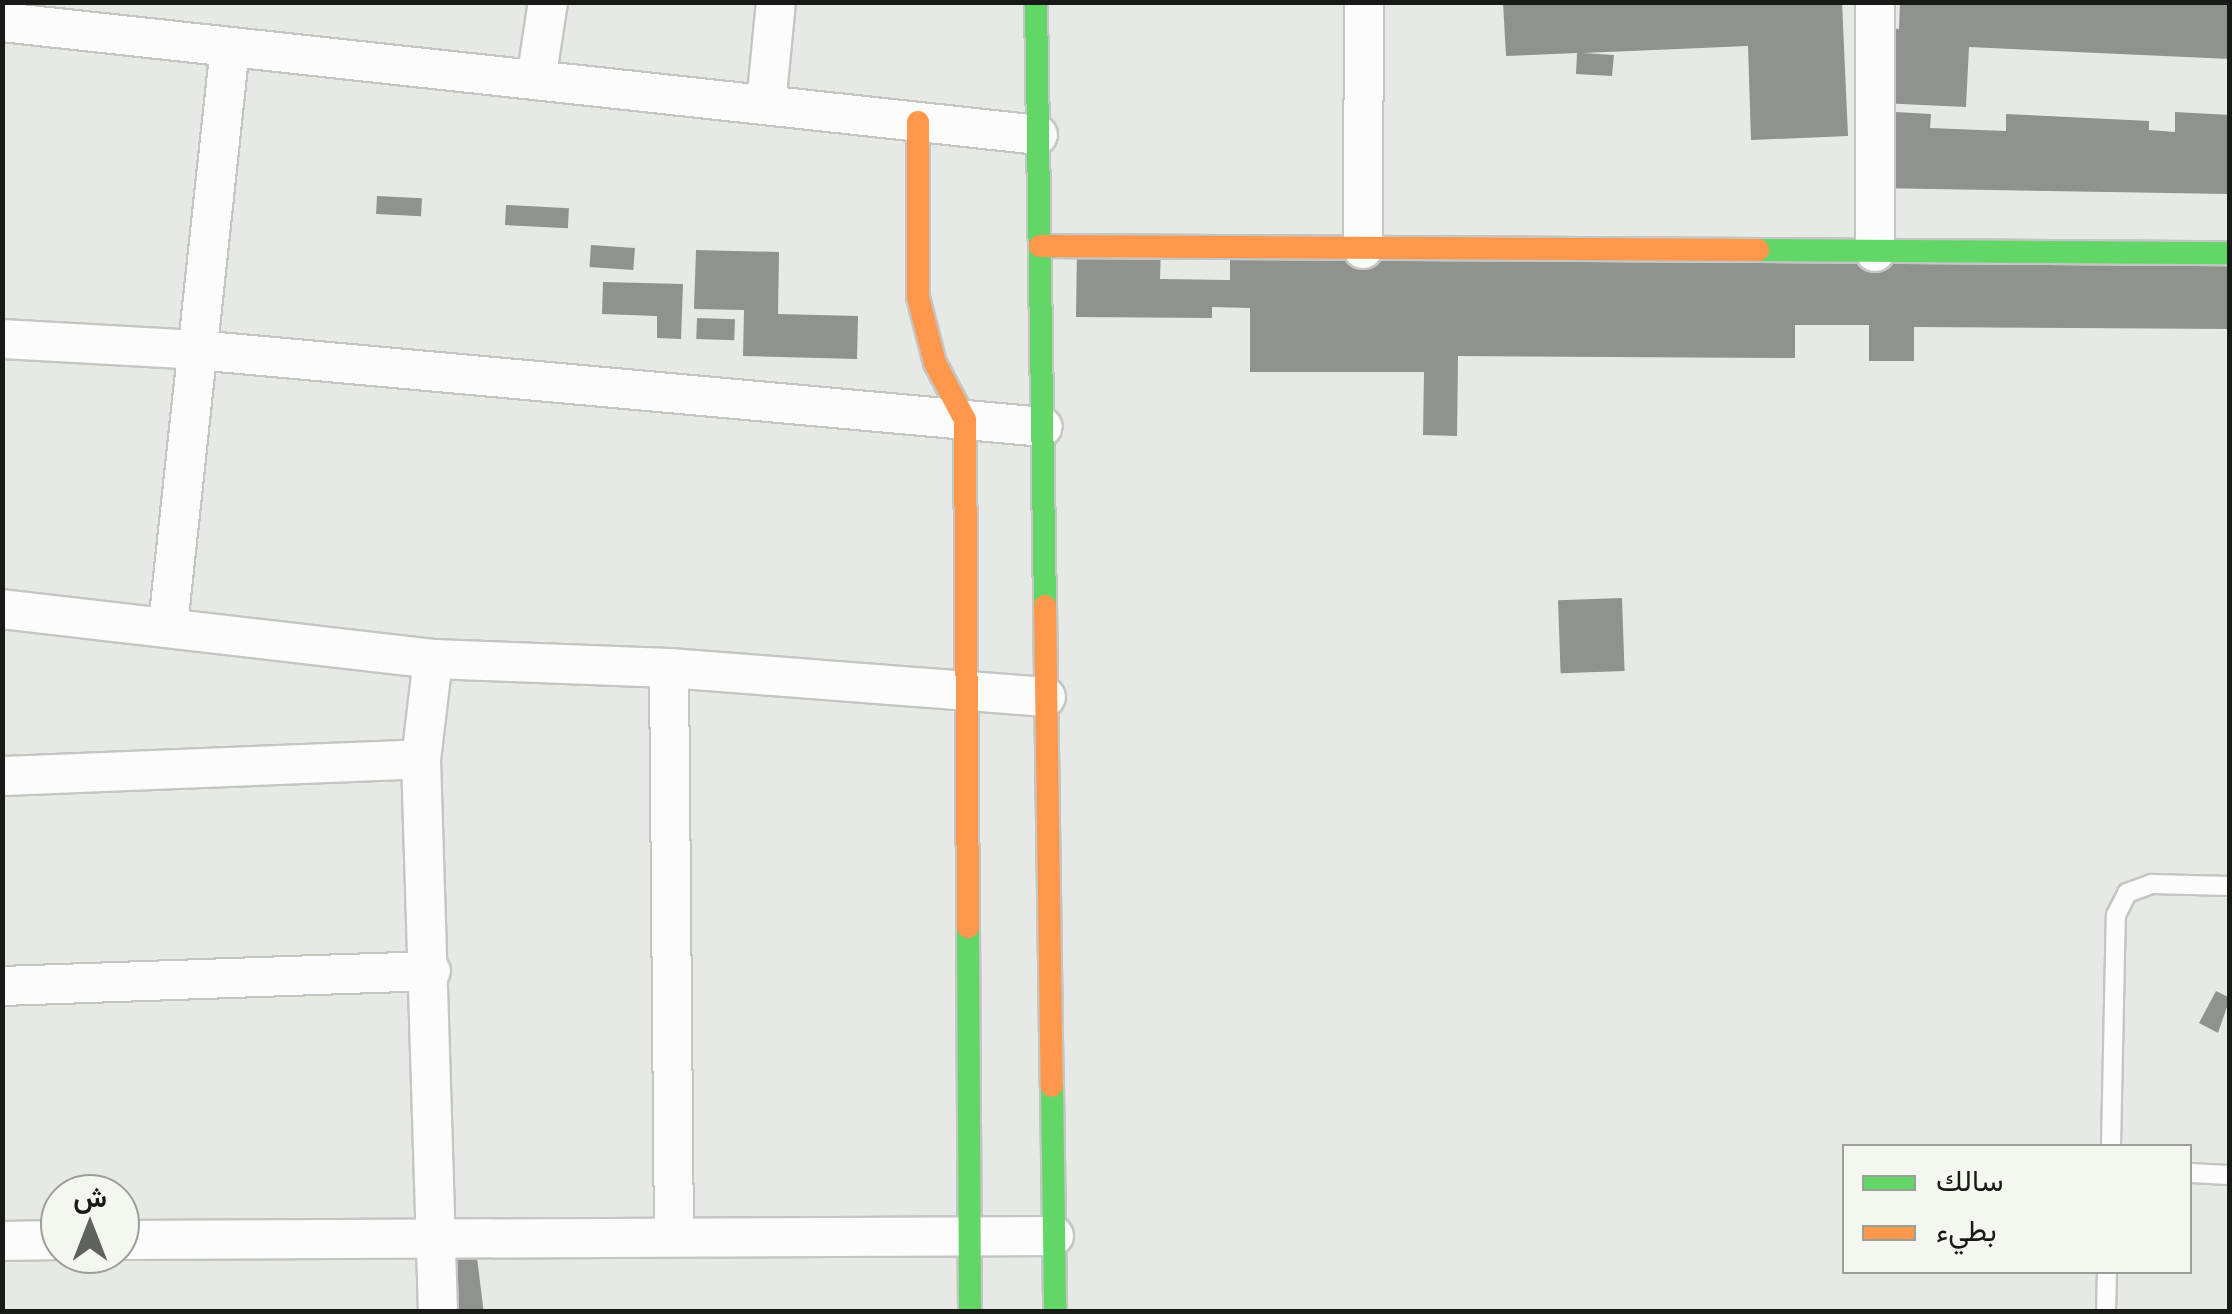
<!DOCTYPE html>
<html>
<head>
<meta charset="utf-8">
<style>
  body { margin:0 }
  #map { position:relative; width:2232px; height:1314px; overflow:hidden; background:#e6e9e4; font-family:"Exo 2",Vazirmatn,sans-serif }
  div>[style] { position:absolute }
  .building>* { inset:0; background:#90928e; transform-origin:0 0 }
  .roads { filter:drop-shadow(2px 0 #c4c6c3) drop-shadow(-2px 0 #c4c6c3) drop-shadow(0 2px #c4c6c3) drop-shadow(0 -2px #c4c6c3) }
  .lane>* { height:18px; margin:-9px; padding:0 9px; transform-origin:9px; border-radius:9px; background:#fbfcfb }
  .street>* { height:38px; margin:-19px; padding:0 19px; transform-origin:19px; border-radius:19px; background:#fbfcfb }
  .fast>* { height:22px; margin:-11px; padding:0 11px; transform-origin:11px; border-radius:11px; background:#63d668 }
  .slow>* { height:22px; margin:-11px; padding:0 11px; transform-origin:11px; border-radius:11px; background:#ff974d }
  span { translate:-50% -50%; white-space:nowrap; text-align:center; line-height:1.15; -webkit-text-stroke:10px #f2f8ef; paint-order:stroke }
  .frame { position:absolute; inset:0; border:5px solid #181a17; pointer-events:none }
  .legend { position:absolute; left:1842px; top:1144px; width:350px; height:130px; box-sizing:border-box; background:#f2f8ef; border:2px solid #9b9f99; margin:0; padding:12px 18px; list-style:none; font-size:30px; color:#181a17 }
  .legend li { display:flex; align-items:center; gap:20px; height:50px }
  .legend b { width:50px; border:2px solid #9b9f99 }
  .north { position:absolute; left:40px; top:1174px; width:100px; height:100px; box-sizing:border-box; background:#f2f8ef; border:2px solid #9b9f99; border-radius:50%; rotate:0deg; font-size:28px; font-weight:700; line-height:40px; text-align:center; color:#181a17 }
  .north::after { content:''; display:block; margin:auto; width:35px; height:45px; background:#60625f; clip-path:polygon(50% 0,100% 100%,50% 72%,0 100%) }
</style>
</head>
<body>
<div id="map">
  <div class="building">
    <div style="clip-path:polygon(1503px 2px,1842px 2px,1848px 136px,1751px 140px,1748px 46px,1583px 53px,1614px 55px,1612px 76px,1576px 74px,1577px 53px,1506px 56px)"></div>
    <div style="clip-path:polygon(1900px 2px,2230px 2px,2230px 59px,1969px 47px,1966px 107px,1880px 103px,1884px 28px,1899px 29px)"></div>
    <div style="clip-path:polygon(1878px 111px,1931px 114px,1930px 128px,2006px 131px,2006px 114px,2149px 121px,2149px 130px,2175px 132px,2175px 112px,2230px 115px,2230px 194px,1875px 188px)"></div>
    <div style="left:377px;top:196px;width:45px;height:18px;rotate:3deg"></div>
    <div style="left:506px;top:205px;width:63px;height:20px;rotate:3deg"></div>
    <div style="left:591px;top:245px;width:44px;height:22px;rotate:4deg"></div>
    <div style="clip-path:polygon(1077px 247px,1161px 247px,1160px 279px,1230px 280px,1230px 248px,2230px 254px,2230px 329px,1914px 327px,1914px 361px,1869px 361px,1869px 325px,1795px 325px,1795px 358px,1458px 356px,1457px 436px,1423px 435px,1424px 372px,1250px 372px,1250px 308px,1212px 307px,1212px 318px,1076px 317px)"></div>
    <div style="clip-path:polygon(696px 250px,779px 252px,778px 314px,858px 316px,857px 359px,743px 356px,744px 310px,694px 309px)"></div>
    <div style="clip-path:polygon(603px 282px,683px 284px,681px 339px,657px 338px,657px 316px,602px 314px)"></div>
    <div style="left:697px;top:318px;width:38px;height:21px;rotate:2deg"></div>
    <div style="left:1622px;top:598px;width:73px;height:64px;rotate:88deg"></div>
    <div style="clip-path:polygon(2216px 991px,2230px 998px,2218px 1033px,2199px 1023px)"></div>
    <div style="left:475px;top:1241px;width:72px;height:33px;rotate:83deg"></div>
  </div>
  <div class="roads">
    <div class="lane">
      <div style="left:2111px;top:1146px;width:231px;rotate:-88.8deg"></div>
      <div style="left:2116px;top:915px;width:25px;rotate:-63deg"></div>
      <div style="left:2127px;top:893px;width:27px;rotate:-20deg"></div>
      <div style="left:2152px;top:884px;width:78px;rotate:1.5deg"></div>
      <div style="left:2190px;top:1173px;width:40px;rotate:2.9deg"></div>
      <div style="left:2106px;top:1312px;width:40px;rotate:-88.6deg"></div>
    </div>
    <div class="street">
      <div style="left:1875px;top:2px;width:250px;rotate:90deg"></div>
      <div style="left:2px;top:22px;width:1042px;rotate:6.22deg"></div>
      <div style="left:536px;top:80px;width:79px;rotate:-81.3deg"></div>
      <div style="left:766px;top:105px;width:103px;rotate:-84.5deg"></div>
      <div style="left:1363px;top:249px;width:247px;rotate:-89.8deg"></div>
      <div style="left:2px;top:339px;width:194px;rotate:3.2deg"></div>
      <div style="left:196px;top:350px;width:850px;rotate:5.19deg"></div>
      <div style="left:2px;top:609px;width:434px;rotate:6.6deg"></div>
      <div style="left:433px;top:659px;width:236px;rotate:2.2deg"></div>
      <div style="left:669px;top:668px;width:378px;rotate:4.4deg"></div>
      <div style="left:168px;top:625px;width:581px;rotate:-83.88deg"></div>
      <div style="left:433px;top:659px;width:101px;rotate:96.8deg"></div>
      <div style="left:421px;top:759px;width:553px;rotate:88.24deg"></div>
      <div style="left:669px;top:668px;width:569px;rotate:89.5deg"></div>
      <div style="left:2px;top:776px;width:419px;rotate:-2.3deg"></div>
      <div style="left:2px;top:986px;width:429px;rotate:-2deg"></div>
      <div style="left:120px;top:1240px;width:934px;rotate:-0.25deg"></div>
      <div style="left:2px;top:1241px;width:58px;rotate:-1deg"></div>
    </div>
    <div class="fast">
      <div style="left:1036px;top:2px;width:604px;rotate:89.15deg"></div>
      <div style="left:1758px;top:250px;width:472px;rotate:0.4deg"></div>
      <div style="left:968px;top:927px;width:385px;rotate:89.7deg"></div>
      <div style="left:1052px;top:1086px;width:226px;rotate:89.2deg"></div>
    </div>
    <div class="slow">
      <div style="left:918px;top:122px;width:175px;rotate:90deg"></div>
      <div style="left:918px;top:297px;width:68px;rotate:75.6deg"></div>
      <div style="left:935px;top:363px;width:64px;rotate:62.2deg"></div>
      <div style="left:965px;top:420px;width:507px;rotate:89.66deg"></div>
      <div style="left:1040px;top:246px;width:718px;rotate:0.32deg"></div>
      <div style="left:1045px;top:606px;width:480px;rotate:89.2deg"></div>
    </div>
  </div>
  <div class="frame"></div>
  <ul class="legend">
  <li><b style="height:12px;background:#63d668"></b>سالك</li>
  <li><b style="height:12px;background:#ff974d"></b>بطيء</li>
  </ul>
  <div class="north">ش</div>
</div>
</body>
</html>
